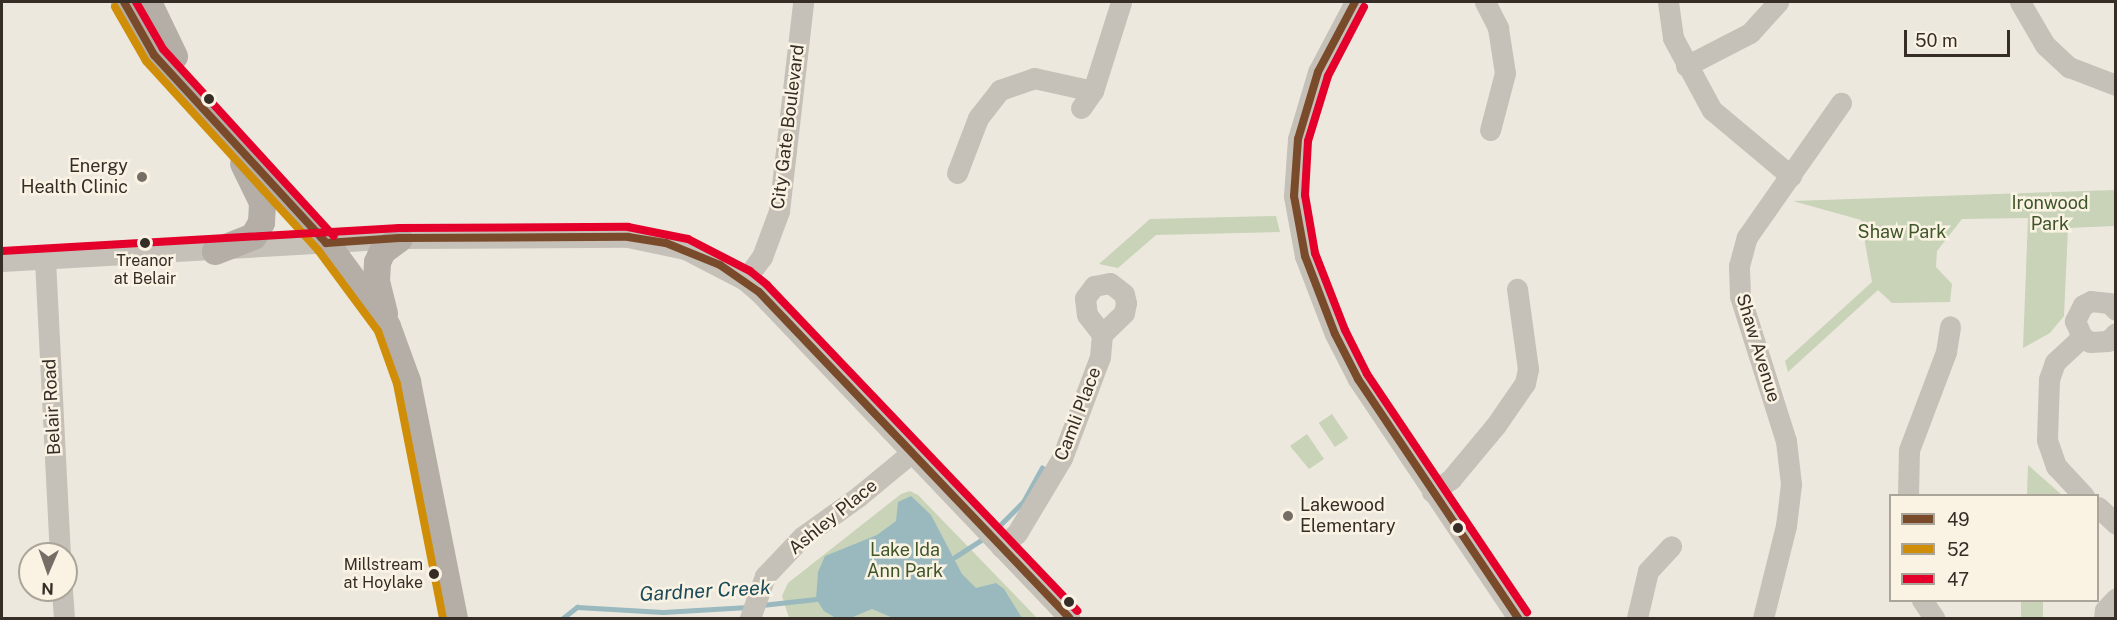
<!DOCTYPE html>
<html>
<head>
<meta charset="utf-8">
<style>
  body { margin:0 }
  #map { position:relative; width:2117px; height:620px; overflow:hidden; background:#ece8de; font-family:"Public Sans",sans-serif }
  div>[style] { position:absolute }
  .green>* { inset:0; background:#c9d3b8; transform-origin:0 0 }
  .water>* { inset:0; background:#99b9be }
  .stream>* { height:4.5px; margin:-2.25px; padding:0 2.25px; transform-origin:2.25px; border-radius:2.25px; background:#99b9be }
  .minor>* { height:21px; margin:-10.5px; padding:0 10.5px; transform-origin:10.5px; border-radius:10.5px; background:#c5c0b8 }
  .major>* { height:27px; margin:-13.5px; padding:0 13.5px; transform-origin:13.5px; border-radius:13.5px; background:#b4aea7 }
  .bus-1>* { height:8px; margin:-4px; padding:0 4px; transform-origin:4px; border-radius:4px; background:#7a4b2a }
  .bus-2>* { height:8px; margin:-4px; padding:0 4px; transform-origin:4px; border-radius:4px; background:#d08e08 }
  .bus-3>* { height:8px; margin:-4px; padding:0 4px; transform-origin:4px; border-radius:4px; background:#e4002b }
  .dots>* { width:16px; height:16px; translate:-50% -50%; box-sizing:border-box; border:3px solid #faf3e4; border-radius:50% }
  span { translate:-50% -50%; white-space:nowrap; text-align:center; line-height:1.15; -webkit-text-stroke:5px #faf3e4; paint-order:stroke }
  .bus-label { font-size:16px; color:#352d26 }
  .right { translate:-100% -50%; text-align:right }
  .street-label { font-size:18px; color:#352d26 }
  .poi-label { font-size:18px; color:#352d26 }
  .left { translate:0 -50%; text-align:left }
  .park-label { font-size:18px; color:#3e5528 }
  .water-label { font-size:20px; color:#1a4b59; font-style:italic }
  .frame { position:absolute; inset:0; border:3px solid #352d26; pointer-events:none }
  .legend { position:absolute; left:1889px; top:494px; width:210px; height:108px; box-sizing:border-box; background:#faf3e4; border:2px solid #aba498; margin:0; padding:8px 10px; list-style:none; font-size:18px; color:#352d26 }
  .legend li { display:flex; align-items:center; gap:12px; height:30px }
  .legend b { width:30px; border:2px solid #aba498 }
  .north { position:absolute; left:18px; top:542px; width:60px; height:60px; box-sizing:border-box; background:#faf3e4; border:2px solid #aba498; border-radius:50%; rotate:182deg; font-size:16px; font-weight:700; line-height:24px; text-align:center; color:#352d26 }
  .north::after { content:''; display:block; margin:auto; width:21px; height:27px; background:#756e66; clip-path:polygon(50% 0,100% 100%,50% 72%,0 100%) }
  .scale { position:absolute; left:1904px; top:30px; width:106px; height:27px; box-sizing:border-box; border:3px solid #352d26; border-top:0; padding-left:8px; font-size:18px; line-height:21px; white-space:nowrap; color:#352d26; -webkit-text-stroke:4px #faf3e4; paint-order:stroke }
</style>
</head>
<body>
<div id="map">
  <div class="green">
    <div style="clip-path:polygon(2115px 190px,2115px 226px,2068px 228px,2064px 316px,2050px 333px,2023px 348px,2028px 218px,1962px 219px,1937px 251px,1936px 267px,1952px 284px,1950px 302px,1892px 303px,1878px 290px,1788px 372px,1785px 361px,1872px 282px,1861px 220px,1793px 201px)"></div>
    <div style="clip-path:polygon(1276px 216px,1280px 232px,1156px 235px,1118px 268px,1099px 264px,1150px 219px)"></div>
    <div style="left:1332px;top:414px;width:29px;height:16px;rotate:56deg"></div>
    <div style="clip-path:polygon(1307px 434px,1324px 459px,1309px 469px,1290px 446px)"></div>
    <div style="clip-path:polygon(2028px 465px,2062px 495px,2027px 495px)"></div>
    <div style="clip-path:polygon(910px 491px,918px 495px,1037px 618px,789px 618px,782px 596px,788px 583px,901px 494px)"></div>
    <div style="left:2021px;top:601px;width:22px;height:17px"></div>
  </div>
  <div class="water">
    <div style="clip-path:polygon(911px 496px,931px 515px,962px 574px,976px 588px,996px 583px,1004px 589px,1022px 618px,893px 618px,872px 609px,853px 617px,834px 617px,824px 611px,816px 599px,818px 572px,825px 556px,877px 535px,896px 521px,898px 502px)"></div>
  </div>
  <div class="stream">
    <div style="left:993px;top:532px;width:42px;rotate:-45deg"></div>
    <div style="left:1023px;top:502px;width:39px;rotate:-61deg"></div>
    <div style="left:955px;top:557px;width:35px;rotate:-33deg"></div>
    <div style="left:762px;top:605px;width:54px;rotate:-6.3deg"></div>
    <div style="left:563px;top:618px;width:18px;rotate:-38deg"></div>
    <div style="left:577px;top:607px;width:86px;rotate:3.3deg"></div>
    <div style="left:663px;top:612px;width:85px;rotate:-3.4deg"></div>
  </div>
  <div class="minor">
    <div style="left:1355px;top:2px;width:79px;rotate:117.9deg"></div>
    <div style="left:1318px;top:72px;width:70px;rotate:106.6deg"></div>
    <div style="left:1298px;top:139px;width:57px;rotate:94deg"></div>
    <div style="left:1294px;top:196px;width:61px;rotate:79.6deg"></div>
    <div style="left:1305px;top:256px;width:84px;rotate:69deg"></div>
    <div style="left:1335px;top:334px;width:51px;rotate:62.9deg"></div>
    <div style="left:1358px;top:379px;width:288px;rotate:56.2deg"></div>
    <div style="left:1485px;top:2px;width:29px;rotate:63deg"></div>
    <div style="left:1498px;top:28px;width:46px;rotate:81.2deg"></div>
    <div style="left:1505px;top:73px;width:59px;rotate:104.7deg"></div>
    <div style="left:1668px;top:2px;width:36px;rotate:82deg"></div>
    <div style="left:1673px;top:38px;width:82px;rotate:61.6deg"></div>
    <div style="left:1712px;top:110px;width:103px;rotate:39.9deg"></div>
    <div style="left:2020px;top:2px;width:50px;rotate:59.8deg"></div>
    <div style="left:2045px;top:45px;width:33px;rotate:43deg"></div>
    <div style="left:2069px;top:67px;width:50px;rotate:21deg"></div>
    <div style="left:1686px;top:66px;width:72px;rotate:-27.3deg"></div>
    <div style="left:1750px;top:33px;width:42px;rotate:-47.9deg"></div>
    <div style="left:1081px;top:108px;width:21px;rotate:-55deg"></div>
    <div style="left:1093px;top:91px;width:93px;rotate:-72.5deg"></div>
    <div style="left:957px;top:173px;width:59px;rotate:-69.1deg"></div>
    <div style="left:978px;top:118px;width:36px;rotate:-52deg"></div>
    <div style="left:1000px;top:90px;width:36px;rotate:-19deg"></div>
    <div style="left:1034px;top:78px;width:60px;rotate:12.4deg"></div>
    <div style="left:45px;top:260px;width:294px;rotate:87.1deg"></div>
    <div style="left:2px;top:261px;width:398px;rotate:-3.3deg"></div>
    <div style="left:399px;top:238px;width:229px;rotate:-0.3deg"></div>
    <div style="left:628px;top:237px;width:58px;rotate:11.9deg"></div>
    <div style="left:685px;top:249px;width:68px;rotate:27.3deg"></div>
    <div style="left:745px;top:280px;width:18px;rotate:41deg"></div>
    <div style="left:759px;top:292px;width:450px;rotate:46.4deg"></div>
    <div style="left:745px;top:280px;width:29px;rotate:-54deg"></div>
    <div style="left:762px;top:257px;width:49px;rotate:-69.7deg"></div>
    <div style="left:779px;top:211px;width:210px;rotate:-83.4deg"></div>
    <div style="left:2116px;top:310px;width:10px;rotate:-135deg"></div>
    <div style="left:2109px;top:303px;width:18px;rotate:-174deg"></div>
    <div style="left:2091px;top:301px;width:9px;rotate:153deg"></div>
    <div style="left:2083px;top:305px;width:18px;rotate:117deg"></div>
    <div style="left:2075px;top:321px;width:17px;rotate:66deg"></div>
    <div style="left:2082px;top:337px;width:9px;rotate:32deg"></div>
    <div style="left:2090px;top:342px;width:18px;rotate:-3deg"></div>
    <div style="left:2108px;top:341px;width:11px;rotate:-45deg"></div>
    <div style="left:2082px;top:337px;width:37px;rotate:137deg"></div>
    <div style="left:2055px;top:362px;width:18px;rotate:109deg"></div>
    <div style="left:2049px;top:379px;width:61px;rotate:91.9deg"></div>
    <div style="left:2047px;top:440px;width:28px;rotate:71deg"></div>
    <div style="left:2056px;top:466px;width:41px;rotate:47deg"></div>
    <div style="left:1432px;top:492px;width:23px;rotate:-34deg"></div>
    <div style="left:1451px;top:479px;width:70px;rotate:-50.2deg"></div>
    <div style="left:1496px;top:425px;width:51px;rotate:-55.4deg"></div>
    <div style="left:1525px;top:383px;width:14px;rotate:-78deg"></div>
    <div style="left:1528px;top:369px;width:81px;rotate:-97.8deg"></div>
    <div style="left:1908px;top:496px;width:46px;rotate:-88.8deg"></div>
    <div style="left:1909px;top:450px;width:105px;rotate:-69.3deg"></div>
    <div style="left:1946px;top:352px;width:26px;rotate:-81deg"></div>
    <div style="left:2098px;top:507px;width:25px;rotate:43deg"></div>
    <div style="left:1001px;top:547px;width:21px;rotate:-41deg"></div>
    <div style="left:1017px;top:533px;width:87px;rotate:-59deg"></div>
    <div style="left:1062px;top:458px;width:108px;rotate:-69.4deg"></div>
    <div style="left:1100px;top:357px;width:23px;rotate:-85deg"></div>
    <div style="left:1102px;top:334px;width:24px;rotate:-128deg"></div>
    <div style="left:1087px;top:315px;width:17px;rotate:-97deg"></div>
    <div style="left:1085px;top:298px;width:15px;rotate:-53deg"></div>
    <div style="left:1094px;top:286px;width:16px;rotate:-11deg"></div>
    <div style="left:1110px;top:283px;width:18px;rotate:38deg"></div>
    <div style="left:1124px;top:294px;width:9px;rotate:77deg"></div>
    <div style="left:1126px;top:303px;width:10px;rotate:101deg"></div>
    <div style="left:1124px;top:313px;width:30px;rotate:136deg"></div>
    <div style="left:62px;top:590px;width:28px;rotate:86deg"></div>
    <div style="left:1922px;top:600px;width:22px;rotate:56deg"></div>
    <div style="left:750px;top:618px;width:45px;rotate:-70.3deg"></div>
    <div style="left:765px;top:576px;width:54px;rotate:-46.5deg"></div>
    <div style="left:802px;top:537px;width:70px;rotate:-35.7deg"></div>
    <div style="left:859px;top:496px;width:66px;rotate:-39.5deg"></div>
    <div style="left:1637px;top:618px;width:48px;rotate:-76.8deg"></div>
    <div style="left:1648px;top:571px;width:34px;rotate:-47deg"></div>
    <div style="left:1763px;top:618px;width:95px;rotate:-76deg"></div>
    <div style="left:1786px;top:526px;width:42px;rotate:-83.2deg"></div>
    <div style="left:1791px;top:484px;width:43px;rotate:-96.6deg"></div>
    <div style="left:1786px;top:441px;width:152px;rotate:-107.6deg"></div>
    <div style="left:1740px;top:296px;width:30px;rotate:-92deg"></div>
    <div style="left:1739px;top:266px;width:30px;rotate:-75deg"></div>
    <div style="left:1747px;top:237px;width:164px;rotate:-55deg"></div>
    <div style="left:2104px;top:618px;width:8px;rotate:-83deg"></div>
    <div style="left:2105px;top:610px;width:16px;rotate:-47deg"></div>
  </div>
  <div class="major">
    <div style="left:124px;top:2px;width:61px;rotate:60.5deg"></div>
    <div style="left:154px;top:55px;width:255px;rotate:47.5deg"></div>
    <div style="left:326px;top:243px;width:103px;rotate:53.7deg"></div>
    <div style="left:387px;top:326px;width:59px;rotate:70deg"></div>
    <div style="left:407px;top:381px;width:242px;rotate:78.8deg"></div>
    <div style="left:148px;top:2px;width:60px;rotate:64.3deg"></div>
    <div style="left:215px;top:251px;width:41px;rotate:-21.5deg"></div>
    <div style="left:253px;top:236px;width:16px;rotate:-60deg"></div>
    <div style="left:261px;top:222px;width:20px;rotate:-87deg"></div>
    <div style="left:262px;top:202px;width:43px;rotate:-116deg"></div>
    <div style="left:384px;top:313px;width:33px;rotate:-104deg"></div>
    <div style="left:376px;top:281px;width:19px;rotate:-87deg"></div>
    <div style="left:377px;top:262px;width:12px;rotate:-66deg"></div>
    <div style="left:382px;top:251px;width:21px;rotate:-37deg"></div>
  </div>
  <div class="bus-1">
    <div style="left:124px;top:2px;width:61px;rotate:60.5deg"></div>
    <div style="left:154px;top:55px;width:255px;rotate:47.5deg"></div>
    <div style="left:1355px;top:2px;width:79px;rotate:117.9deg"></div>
    <div style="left:1318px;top:72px;width:70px;rotate:106.6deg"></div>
    <div style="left:1298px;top:139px;width:57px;rotate:94deg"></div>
    <div style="left:1294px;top:196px;width:61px;rotate:79.6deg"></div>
    <div style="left:1305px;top:256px;width:84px;rotate:69deg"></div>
    <div style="left:1335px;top:334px;width:51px;rotate:62.9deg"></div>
    <div style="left:1358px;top:379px;width:288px;rotate:56.2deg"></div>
    <div style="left:326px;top:243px;width:73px;rotate:-3.9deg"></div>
    <div style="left:399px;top:238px;width:229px;rotate:-0.3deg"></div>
    <div style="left:628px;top:237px;width:38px;rotate:9deg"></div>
    <div style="left:666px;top:243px;width:58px;rotate:22.2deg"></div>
    <div style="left:720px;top:265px;width:47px;rotate:34.7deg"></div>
    <div style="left:759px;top:292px;width:450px;rotate:46.4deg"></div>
  </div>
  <div class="bus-2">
    <div style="left:115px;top:7px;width:62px;rotate:60.1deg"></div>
    <div style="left:146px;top:61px;width:256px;rotate:47.7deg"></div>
    <div style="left:318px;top:250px;width:101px;rotate:53.5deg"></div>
    <div style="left:378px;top:331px;width:56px;rotate:70.3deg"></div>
    <div style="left:397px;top:384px;width:238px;rotate:78.9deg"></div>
  </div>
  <div class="bus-3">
    <div style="left:136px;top:2px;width:54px;rotate:60.1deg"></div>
    <div style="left:163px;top:49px;width:253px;rotate:47.6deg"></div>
    <div style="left:1364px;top:7px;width:78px;rotate:117.6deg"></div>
    <div style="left:1328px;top:76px;width:68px;rotate:107.1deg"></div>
    <div style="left:1308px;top:141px;width:54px;rotate:93.2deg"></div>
    <div style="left:1305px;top:195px;width:59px;rotate:80.2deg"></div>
    <div style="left:1315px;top:253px;width:83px;rotate:68.7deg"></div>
    <div style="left:1345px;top:330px;width:49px;rotate:63.4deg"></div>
    <div style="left:1367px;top:374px;width:287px;rotate:56.1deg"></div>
    <div style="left:2px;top:251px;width:398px;rotate:-3.3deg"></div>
    <div style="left:399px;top:228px;width:229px;rotate:-0.3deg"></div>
    <div style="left:628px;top:227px;width:61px;rotate:11.3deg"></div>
    <div style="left:688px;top:239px;width:70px;rotate:27.3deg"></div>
    <div style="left:750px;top:271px;width:22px;rotate:39deg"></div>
    <div style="left:767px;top:285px;width:450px;rotate:46.4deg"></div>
  </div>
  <div class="dots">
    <div style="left:209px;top:99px;background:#352d26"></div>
    <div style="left:142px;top:177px;background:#756e66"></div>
    <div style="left:145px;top:243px;background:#352d26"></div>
    <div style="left:1288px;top:516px;background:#756e66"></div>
    <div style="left:1458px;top:528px;background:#352d26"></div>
    <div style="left:434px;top:574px;background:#352d26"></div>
    <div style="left:1069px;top:602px;background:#352d26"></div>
  </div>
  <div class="bus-label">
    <span style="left:145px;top:270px">Treanor<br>at Belair</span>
    <span class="right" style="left:423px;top:574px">Millstream<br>at Hoylake</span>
  </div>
  <div class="street-label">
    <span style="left:788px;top:127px;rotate:-83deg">City Gate Boulevard</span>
    <span style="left:1758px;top:348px;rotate:73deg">Shaw Avenue</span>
    <span style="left:52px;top:407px;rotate:-93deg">Belair Road</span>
    <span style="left:1078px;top:414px;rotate:-69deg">Camli Place</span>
    <span style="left:833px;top:517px;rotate:-39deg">Ashley Place</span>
  </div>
  <div class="poi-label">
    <span class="right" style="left:128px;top:177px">Energy<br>Health Clinic</span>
    <span class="left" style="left:1300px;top:516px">Lakewood<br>Elementary</span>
  </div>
  <div class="park-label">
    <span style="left:2050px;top:214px">Ironwood<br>Park</span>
    <span style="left:1902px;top:232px">Shaw Park</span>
    <span style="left:905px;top:561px">Lake Ida<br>Ann Park</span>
  </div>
  <div class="water-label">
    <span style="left:705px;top:591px;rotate:-3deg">Gardner Creek</span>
  </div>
  <div class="frame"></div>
  <ul class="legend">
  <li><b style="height:8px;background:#7a4b2a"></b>49</li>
  <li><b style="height:8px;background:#d08e08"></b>52</li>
  <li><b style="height:8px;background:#e4002b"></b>47</li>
  </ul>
  <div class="north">N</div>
  <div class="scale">50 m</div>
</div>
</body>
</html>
